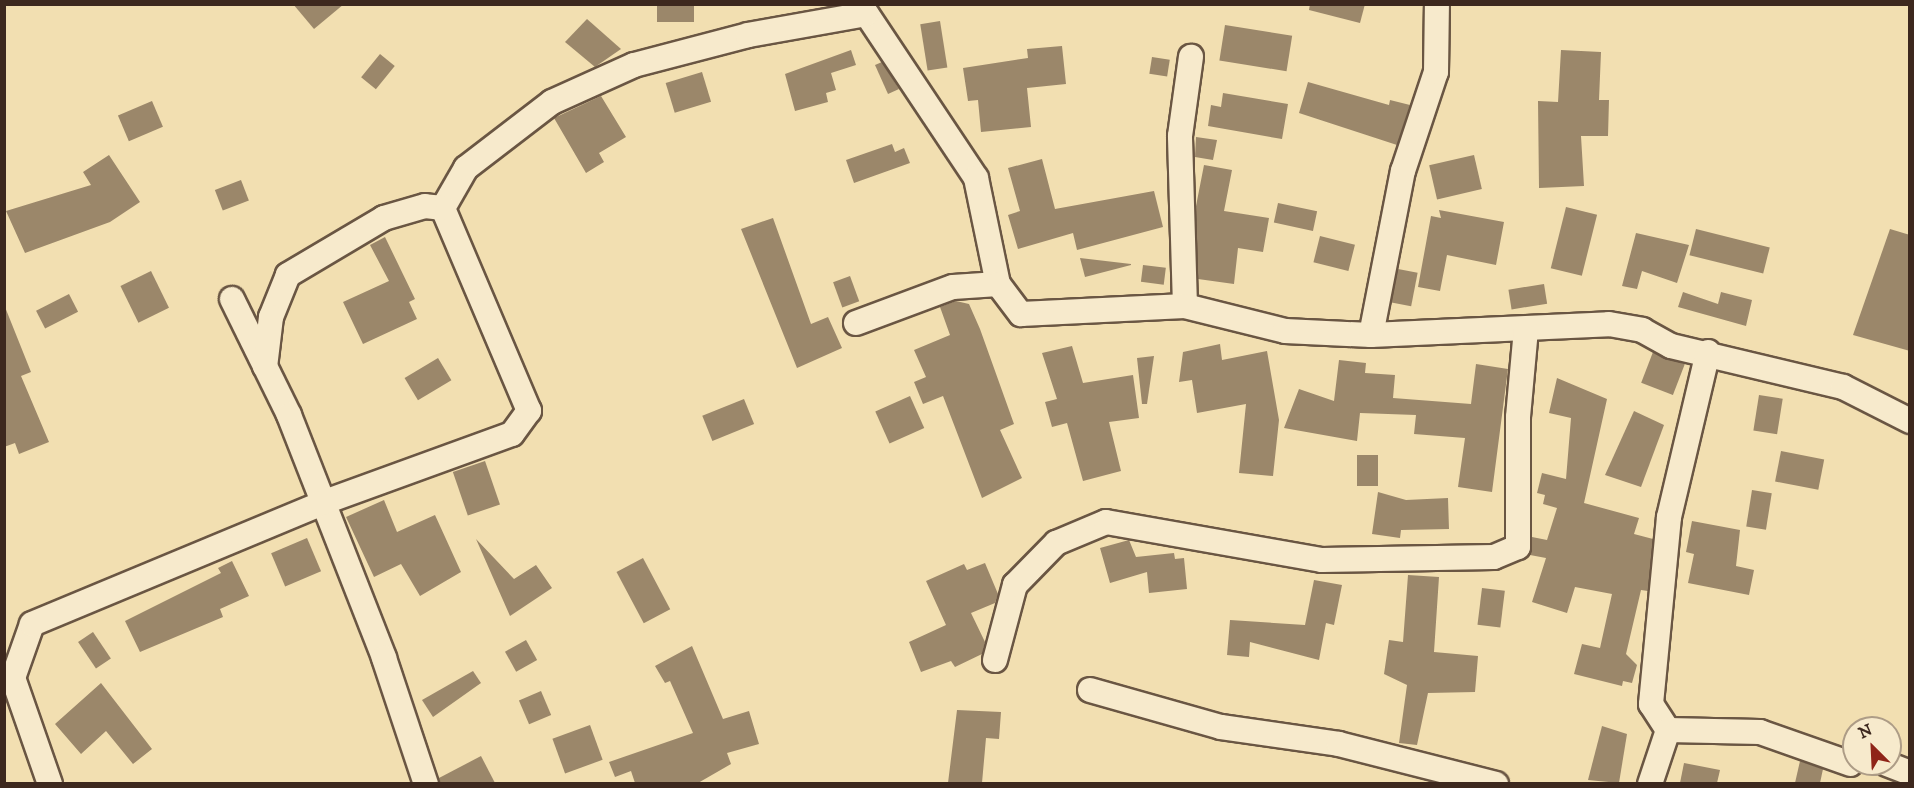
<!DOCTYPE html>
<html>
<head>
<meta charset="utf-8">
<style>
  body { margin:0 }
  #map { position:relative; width:1914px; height:788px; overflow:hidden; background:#f2dfb1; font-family:"IM FELL DW Pica",serif }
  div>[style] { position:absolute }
  .building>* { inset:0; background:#9b876a; transform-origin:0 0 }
  .roads { filter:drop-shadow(2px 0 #6a5643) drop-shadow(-2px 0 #6a5643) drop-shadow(0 2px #6a5643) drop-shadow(0 -2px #6a5643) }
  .minor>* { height:24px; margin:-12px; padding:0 12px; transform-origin:12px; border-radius:12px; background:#f7eacc }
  span { translate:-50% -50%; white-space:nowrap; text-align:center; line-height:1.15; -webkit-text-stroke:5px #f7eacc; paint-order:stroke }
  .frame { position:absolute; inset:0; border:6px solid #3d281e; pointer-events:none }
  .north { position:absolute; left:1842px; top:716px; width:60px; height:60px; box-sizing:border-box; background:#f7eacc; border:2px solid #ad9c86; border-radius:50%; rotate:336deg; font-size:16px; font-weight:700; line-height:24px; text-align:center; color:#3d281e }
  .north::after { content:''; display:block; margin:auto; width:21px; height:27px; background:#8f2418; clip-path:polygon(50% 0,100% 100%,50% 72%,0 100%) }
</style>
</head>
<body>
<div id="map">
  <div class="building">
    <div style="clip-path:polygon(293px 4px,344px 4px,314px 29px)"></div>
    <div style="left:657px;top:4px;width:37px;height:18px"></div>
    <div style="clip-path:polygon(1310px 4px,1365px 4px,1360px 23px,1309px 10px)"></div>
    <div style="clip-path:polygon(587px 19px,621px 49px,595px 67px,565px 42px)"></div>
    <div style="left:940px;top:21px;width:47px;height:20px;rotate:81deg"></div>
    <div style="left:1225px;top:25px;width:68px;height:36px;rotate:9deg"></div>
    <div style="clip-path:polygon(1062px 46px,1066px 84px,1027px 88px,1031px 127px,981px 132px,978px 100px,968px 101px,963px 68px,1028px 58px,1027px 49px)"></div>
    <div style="clip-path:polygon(851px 50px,856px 65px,831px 73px,836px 90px,826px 93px,828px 102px,795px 111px,785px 74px)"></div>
    <div style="clip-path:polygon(1561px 50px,1601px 52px,1599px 100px,1609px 100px,1608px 136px,1581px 136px,1584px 186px,1539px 188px,1538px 101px,1558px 102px)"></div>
    <div style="left:380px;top:54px;width:19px;height:30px;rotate:39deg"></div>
    <div style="left:1152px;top:57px;width:18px;height:17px;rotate:9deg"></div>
    <div style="clip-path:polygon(882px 62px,899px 89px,888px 94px,875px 65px)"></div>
    <div style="left:702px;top:72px;width:31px;height:38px;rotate:73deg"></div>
    <div style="clip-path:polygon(1308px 82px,1389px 105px,1390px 100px,1410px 105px,1397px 145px,1299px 113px)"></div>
    <div style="clip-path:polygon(1223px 93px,1288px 104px,1282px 139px,1208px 126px,1211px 105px,1221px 107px)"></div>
    <div style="clip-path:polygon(601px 96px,626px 137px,599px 153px,604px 162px,586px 173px,554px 118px)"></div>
    <div style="left:152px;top:101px;width:28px;height:37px;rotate:67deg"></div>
    <div style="clip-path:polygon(1196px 137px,1217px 140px,1213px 160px,1195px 157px)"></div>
    <div style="clip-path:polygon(892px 144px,895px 152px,904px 148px,910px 163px,854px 183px,846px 160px)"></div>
    <div style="clip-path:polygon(109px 155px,140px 202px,110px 222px,25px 253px,6px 211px,91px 185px,83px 172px)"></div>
    <div style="left:1474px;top:155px;width:35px;height:46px;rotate:77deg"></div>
    <div style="clip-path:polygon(1042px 159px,1055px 209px,1154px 191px,1163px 227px,1077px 250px,1073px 233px,1018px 249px,1008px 215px,1020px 211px,1008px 168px)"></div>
    <div style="clip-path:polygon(1204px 165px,1232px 170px,1224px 211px,1269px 218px,1263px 252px,1238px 248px,1234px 284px,1198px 279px,1196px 206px)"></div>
    <div style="left:241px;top:180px;width:22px;height:28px;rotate:69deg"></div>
    <div style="left:1278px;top:203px;width:40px;height:20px;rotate:12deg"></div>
    <div style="left:1566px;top:207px;width:32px;height:63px;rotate:14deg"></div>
    <div style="clip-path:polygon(1439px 210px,1504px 222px,1496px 265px,1447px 255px,1440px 291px,1418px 287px,1431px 216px,1441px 218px)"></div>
    <div style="clip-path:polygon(773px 218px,811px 324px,828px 317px,842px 348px,797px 368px,741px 229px)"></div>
    <div style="left:1696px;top:229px;width:76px;height:27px;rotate:14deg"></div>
    <div style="clip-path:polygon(1890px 229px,1910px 235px,1910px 351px,1853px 335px)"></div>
    <div style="clip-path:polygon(1636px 233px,1689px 245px,1677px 283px,1642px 271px,1637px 289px,1622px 286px)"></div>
    <div style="left:1320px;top:236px;width:36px;height:27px;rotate:14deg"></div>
    <div style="clip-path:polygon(385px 237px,415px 299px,409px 302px,417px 319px,363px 344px,343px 302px,389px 281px,370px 245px)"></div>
    <div style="clip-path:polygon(1080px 258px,1131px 264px,1131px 265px,1085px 277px)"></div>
    <div style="left:1143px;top:265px;width:23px;height:17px;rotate:7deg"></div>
    <div style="left:1398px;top:269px;width:20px;height:34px;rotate:11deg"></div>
    <div style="left:151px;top:271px;width:41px;height:34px;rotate:64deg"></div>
    <div style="left:850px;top:276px;width:27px;height:18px;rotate:70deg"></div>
    <div style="left:1544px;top:284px;width:20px;height:36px;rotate:81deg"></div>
    <div style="clip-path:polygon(1683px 292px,1718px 304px,1721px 292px,1752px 300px,1746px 326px,1678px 307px)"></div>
    <div style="left:69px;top:294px;width:20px;height:37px;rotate:63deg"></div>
    <div style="clip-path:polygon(956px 301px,969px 304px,980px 329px,1014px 424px,1000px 430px,1022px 478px,982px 498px,943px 396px,923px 404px,914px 382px,926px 377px,914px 350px,950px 335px,940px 307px)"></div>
    <div style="clip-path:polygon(5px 307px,31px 372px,21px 376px,49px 442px,19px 454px,15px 443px,4px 447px)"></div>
    <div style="clip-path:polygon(1220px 344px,1222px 360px,1267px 351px,1279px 420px,1273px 476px,1239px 473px,1246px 404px,1197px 413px,1192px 380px,1179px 382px,1183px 352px)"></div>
    <div style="clip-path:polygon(1072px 346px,1083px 383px,1133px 375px,1139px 418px,1109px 422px,1121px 471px,1083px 481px,1067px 423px,1052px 427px,1045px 402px,1057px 399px,1042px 353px)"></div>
    <div style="left:1653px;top:352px;width:34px;height:33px;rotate:21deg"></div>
    <div style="clip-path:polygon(1154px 356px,1147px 404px,1142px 404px,1137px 358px)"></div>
    <div style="left:438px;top:358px;width:26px;height:39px;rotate:59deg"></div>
    <div style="clip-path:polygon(1339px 360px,1366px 363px,1365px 373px,1395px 375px,1393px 398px,1471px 404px,1476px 364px,1508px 369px,1492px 492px,1458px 487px,1465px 438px,1414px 434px,1416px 415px,1360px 413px,1357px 441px,1284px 428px,1299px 389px,1334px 401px)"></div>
    <div style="clip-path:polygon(1557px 378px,1607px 399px,1584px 503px,1639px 518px,1634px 534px,1653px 539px,1648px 591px,1641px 590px,1626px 654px,1637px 665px,1632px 683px,1623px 681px,1622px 686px,1574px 674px,1582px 644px,1600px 648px,1612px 594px,1575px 587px,1567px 613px,1532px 602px,1546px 558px,1530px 555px,1532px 537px,1547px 540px,1557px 508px,1543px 504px,1545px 495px,1537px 493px,1542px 473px,1566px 479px,1571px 418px,1549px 413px)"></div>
    <div style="left:1759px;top:395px;width:24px;height:36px;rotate:9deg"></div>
    <div style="left:910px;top:396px;width:35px;height:38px;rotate:66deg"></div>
    <div style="left:744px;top:399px;width:27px;height:45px;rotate:68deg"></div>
    <div style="clip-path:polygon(1634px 411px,1664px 425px,1641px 487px,1605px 475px)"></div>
    <div style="left:1781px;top:451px;width:44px;height:31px;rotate:11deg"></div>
    <div style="left:1357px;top:455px;width:21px;height:31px"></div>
    <div style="left:485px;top:461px;width:46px;height:34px;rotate:71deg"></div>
    <div style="left:1752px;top:490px;width:20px;height:37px;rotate:9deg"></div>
    <div style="clip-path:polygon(1378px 492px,1406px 500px,1448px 498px,1449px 529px,1401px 530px,1400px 538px,1372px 534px)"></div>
    <div style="clip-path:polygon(384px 500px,397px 532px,435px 515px,461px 572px,420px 596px,401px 564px,374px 577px,346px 517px)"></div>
    <div style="clip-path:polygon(1692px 521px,1740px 530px,1736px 566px,1754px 570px,1749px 595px,1688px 583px,1694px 554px,1686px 552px)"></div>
    <div style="left:307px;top:538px;width:36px;height:39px;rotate:67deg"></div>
    <div style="clip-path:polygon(476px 539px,514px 579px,536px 565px,552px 588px,510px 616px)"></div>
    <div style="clip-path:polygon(1129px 540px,1136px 557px,1174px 553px,1175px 559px,1184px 558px,1187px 589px,1149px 593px,1147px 572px,1110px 583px,1100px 548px)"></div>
    <div style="left:643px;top:558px;width:58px;height:30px;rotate:62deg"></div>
    <div style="clip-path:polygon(232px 561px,249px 596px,220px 609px,223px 617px,140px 652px,125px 621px,221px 573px,218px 568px)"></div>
    <div style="clip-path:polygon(985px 563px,998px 594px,995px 603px,971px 613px,985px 642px,982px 654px,955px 667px,951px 661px,921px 672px,909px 642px,946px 625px,926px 581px,964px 564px,967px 570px)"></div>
    <div style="clip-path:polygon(1408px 575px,1439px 577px,1434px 652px,1478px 656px,1475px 692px,1428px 693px,1417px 745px,1399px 743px,1407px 685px,1384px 674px,1389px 640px,1403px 642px)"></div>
    <div style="clip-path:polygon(1314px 580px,1342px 585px,1334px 625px,1326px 623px,1319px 660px,1250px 642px,1249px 657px,1227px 655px,1230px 620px,1305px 625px)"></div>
    <div style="left:1482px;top:588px;width:23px;height:37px;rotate:7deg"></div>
    <div style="left:93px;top:632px;width:32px;height:18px;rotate:56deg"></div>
    <div style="left:526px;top:640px;width:23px;height:24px;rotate:61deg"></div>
    <div style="clip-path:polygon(692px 646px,723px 719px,749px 711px,759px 744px,727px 753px,731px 764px,698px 783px,635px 783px,631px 771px,615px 777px,609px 762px,693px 733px,670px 681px,665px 683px,655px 666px)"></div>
    <div style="clip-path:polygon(473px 671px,481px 683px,433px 717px,422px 700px)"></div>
    <div style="clip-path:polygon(101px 683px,152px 749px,133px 764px,106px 731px,81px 754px,55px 724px)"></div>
    <div style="left:541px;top:691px;width:26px;height:24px;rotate:67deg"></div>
    <div style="clip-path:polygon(957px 710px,1001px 712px,999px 739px,986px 738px,982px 783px,948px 783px)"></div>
    <div style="left:590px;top:725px;width:37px;height:40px;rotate:70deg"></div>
    <div style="clip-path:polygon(1602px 726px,1627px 734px,1619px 783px,1588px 780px)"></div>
    <div style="clip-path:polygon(481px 756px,495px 783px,440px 783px,439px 778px)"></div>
    <div style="clip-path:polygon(1800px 761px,1823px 769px,1820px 783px,1795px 783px)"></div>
    <div style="clip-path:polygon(1684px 763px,1720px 770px,1717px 783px,1680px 783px)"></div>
  </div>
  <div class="roads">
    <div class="minor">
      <div style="left:860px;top:4px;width:209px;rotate:56.3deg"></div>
      <div style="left:976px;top:178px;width:108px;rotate:78.3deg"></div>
      <div style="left:443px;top:208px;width:46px;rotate:-60.1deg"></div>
      <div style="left:466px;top:168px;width:108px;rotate:-37.5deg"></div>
      <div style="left:552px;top:102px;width:90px;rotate:-24.3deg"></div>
      <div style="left:634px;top:65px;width:118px;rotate:-14.7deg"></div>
      <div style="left:748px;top:35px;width:120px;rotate:-10.1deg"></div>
      <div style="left:232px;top:299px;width:129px;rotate:63.8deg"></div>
      <div style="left:289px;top:415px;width:261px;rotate:68.6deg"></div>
      <div style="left:384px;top:658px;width:133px;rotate:71.6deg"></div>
      <div style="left:1185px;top:306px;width:170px;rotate:-91.7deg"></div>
      <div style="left:1180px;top:136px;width:80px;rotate:-82.1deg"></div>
      <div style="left:856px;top:323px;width:103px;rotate:-20.4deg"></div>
      <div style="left:953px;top:287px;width:45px;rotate:-3.8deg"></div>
      <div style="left:998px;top:284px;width:38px;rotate:53deg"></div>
      <div style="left:1021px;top:314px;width:164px;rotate:-2.8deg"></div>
      <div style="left:1185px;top:306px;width:103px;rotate:14deg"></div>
      <div style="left:1285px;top:331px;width:86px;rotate:2.7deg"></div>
      <div style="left:1371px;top:335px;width:238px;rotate:-2.6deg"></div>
      <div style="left:1609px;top:324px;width:34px;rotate:10deg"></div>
      <div style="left:1642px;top:330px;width:33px;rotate:29deg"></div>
      <div style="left:1671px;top:346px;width:177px;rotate:13.4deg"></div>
      <div style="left:1843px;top:387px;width:75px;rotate:26.9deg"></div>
      <div style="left:1371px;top:335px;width:167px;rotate:-79deg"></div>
      <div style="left:1403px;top:171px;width:104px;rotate:-71.6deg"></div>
      <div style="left:1436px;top:72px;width:68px;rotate:-89.2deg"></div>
      <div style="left:1708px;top:352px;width:170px;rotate:103.3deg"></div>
      <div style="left:1669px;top:517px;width:188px;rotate:95.5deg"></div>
      <div style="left:1651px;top:704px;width:31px;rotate:57deg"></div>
      <div style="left:1668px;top:730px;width:92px;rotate:1.2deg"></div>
      <div style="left:1760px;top:732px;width:96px;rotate:19.4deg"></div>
      <div style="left:995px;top:660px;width:78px;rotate:-75.1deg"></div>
      <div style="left:1015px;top:585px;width:59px;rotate:-45.7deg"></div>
      <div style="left:1056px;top:543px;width:54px;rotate:-22.8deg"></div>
      <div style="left:1106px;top:522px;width:219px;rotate:10deg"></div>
      <div style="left:1322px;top:560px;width:172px;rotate:-1deg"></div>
      <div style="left:1494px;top:557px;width:26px;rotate:-23deg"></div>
      <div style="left:1518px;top:547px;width:130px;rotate:-90deg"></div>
      <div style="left:1518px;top:417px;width:88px;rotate:-84.8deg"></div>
      <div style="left:1090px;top:690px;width:136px;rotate:15.8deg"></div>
      <div style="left:1221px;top:727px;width:119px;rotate:8.2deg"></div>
      <div style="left:1339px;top:744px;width:162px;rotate:14.3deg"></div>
      <div style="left:1887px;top:764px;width:25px;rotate:21deg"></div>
      <div style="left:50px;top:784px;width:112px;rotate:-109.2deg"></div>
      <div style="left:13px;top:678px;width:57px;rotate:-70.6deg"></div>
      <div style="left:32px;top:624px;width:314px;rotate:-22.6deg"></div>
      <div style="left:322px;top:503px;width:202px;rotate:-20deg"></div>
      <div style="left:512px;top:434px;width:29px;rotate:-54deg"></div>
      <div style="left:529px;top:411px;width:220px;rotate:-113deg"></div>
      <div style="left:443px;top:208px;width:18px;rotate:-174deg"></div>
      <div style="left:425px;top:206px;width:43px;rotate:163.7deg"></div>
      <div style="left:384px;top:218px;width:112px;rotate:149.3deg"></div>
      <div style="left:288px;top:275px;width:45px;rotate:112deg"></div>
      <div style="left:271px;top:317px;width:50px;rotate:96.8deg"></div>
      <div style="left:1650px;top:784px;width:57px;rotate:-71.6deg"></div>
    </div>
  </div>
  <div class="frame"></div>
  <div class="north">N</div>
</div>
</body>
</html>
